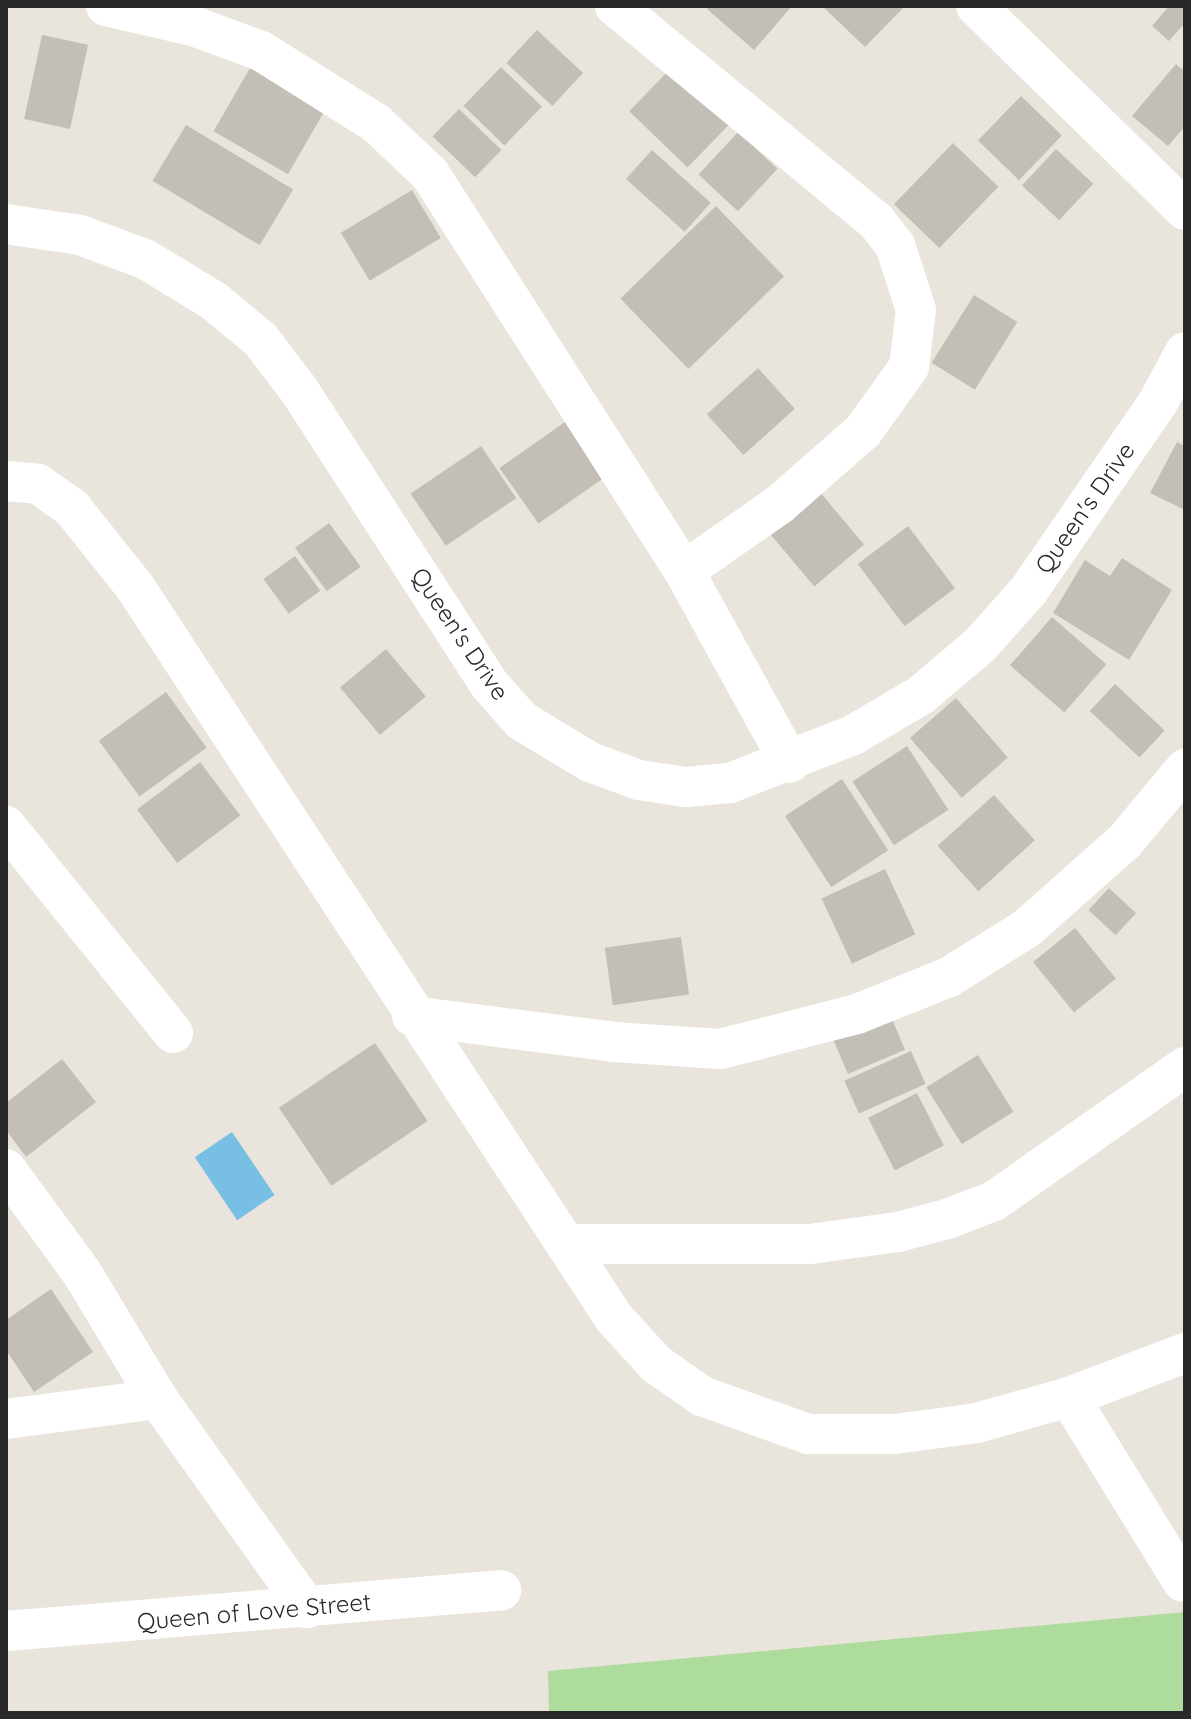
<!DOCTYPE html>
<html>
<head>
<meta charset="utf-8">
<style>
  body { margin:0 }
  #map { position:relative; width:1191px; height:1719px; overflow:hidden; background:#eae5dc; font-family:Quicksand,sans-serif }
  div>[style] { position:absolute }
  .green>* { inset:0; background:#aedc9d }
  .water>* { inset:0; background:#77c0e4; transform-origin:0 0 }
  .building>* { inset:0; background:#c3bfb7; transform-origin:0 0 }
  .minor>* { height:40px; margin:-20px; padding:0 20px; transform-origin:20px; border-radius:20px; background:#fff }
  span { translate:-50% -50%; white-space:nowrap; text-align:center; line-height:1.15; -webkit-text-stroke:6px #fff; paint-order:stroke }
  .street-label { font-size:24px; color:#292929 }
  .frame { position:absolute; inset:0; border:8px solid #292929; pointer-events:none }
</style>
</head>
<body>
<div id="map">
  <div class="green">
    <div style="clip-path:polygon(1185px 1612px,1185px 1713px,549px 1713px,548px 1671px)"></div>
  </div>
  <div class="water">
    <div style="left:232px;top:1132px;width:76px;height:45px;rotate:56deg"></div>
  </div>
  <div class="building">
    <div style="clip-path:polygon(709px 6px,792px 6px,754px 50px,707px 9px)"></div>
    <div style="clip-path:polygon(822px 6px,905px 6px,865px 47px)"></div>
    <div style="clip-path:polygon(1169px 6px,1185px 6px,1185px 23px,1169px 41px,1152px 26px)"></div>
    <div style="left:537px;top:30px;width:63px;height:45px;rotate:43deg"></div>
    <div style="left:42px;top:35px;width:47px;height:86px;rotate:12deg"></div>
    <div style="clip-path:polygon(1176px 64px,1185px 72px,1185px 126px,1168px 146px,1132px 116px)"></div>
    <div style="left:673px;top:66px;width:81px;height:63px;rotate:44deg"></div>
    <div style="left:501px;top:67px;width:57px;height:54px;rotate:44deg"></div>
    <div style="left:250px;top:68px;width:86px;height:73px;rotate:30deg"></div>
    <div style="left:1021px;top:96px;width:57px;height:62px;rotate:44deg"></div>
    <div style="left:459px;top:109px;width:59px;height:38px;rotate:44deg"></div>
    <div style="left:186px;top:125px;width:125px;height:65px;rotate:31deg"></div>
    <div style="left:738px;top:132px;width:54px;height:58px;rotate:43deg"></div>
    <div style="left:953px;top:143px;width:63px;height:85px;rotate:44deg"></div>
    <div style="left:1056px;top:149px;width:51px;height:50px;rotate:43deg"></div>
    <div style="left:652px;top:150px;width:79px;height:39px;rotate:42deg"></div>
    <div style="left:412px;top:190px;width:56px;height:83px;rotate:59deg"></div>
    <div style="left:716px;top:206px;width:98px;height:133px;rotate:46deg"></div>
    <div style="left:974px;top:295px;width:51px;height:80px;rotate:32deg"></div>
    <div style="left:758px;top:368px;width:55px;height:69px;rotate:48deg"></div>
    <div style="left:565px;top:422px;width:68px;height:80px;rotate:55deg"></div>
    <div style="clip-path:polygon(1177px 442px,1185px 446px,1185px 510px,1150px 493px)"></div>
    <div style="left:481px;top:446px;width:63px;height:85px;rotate:56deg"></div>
    <div style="left:819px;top:491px;width:70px;height:65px;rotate:50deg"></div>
    <div style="left:329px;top:523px;width:54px;height:42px;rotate:54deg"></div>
    <div style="left:908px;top:526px;width:78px;height:63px;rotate:53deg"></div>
    <div style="left:295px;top:556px;width:43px;height:39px;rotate:54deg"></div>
    <div style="clip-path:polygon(1122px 558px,1172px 590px,1129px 660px,1053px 613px,1085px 560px,1110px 576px)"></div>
    <div style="left:1052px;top:617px;width:72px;height:64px;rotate:41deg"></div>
    <div style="left:386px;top:649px;width:62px;height:60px;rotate:50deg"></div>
    <div style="left:1115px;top:684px;width:68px;height:37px;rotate:43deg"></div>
    <div style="left:166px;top:692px;width:69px;height:83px;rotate:54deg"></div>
    <div style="left:956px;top:698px;width:79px;height:61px;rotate:49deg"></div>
    <div style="left:907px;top:746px;width:76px;height:65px;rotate:57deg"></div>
    <div style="left:200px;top:762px;width:67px;height:79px;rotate:53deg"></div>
    <div style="left:842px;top:779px;width:85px;height:68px;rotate:57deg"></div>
    <div style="left:994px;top:795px;width:61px;height:76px;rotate:48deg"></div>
    <div style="left:885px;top:869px;width:72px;height:70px;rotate:65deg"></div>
    <div style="left:1109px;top:888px;width:37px;height:30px;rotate:43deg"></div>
    <div style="left:1075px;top:928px;width:65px;height:54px;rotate:51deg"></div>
    <div style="left:681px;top:937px;width:58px;height:77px;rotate:82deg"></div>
    <div style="left:889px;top:1012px;width:41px;height:62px;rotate:67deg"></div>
    <div style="left:375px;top:1043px;width:94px;height:116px;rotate:56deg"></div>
    <div style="left:911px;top:1051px;width:36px;height:73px;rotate:66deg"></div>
    <div style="left:978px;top:1055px;width:67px;height:61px;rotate:58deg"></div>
    <div style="clip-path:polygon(62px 1059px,96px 1102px,26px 1157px,6px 1130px,6px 1103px)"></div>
    <div style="left:917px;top:1093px;width:59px;height:55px;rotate:63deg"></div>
    <div style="clip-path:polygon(51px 1289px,93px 1352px,34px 1392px,6px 1350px,6px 1320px)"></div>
  </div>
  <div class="minor">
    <div style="left:106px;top:6px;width:92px;rotate:13.1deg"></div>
    <div style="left:196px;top:27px;width:69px;rotate:20.3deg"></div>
    <div style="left:261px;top:51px;width:136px;rotate:32.1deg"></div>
    <div style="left:376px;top:123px;width:74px;rotate:43.4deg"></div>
    <div style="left:430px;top:174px;width:471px;rotate:57.4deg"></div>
    <div style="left:684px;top:571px;width:219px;rotate:61.1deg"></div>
    <div style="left:615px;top:6px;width:338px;rotate:39.5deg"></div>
    <div style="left:876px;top:221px;width:31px;rotate:52deg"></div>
    <div style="left:895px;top:245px;width:68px;rotate:72.1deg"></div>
    <div style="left:916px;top:310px;width:57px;rotate:97deg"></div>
    <div style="left:909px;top:367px;width:79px;rotate:125.7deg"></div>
    <div style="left:863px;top:431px;width:111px;rotate:138.7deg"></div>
    <div style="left:780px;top:504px;width:117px;rotate:145.1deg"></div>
    <div style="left:976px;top:6px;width:292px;rotate:44.3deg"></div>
    <div style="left:6px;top:224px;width:75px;rotate:8.5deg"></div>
    <div style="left:80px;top:235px;width:69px;rotate:20.3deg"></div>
    <div style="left:145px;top:259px;width:81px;rotate:31.3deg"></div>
    <div style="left:214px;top:301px;width:60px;rotate:39.6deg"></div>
    <div style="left:260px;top:339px;width:64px;rotate:52.6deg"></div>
    <div style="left:299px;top:390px;width:350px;rotate:57.1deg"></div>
    <div style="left:489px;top:684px;width:50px;rotate:48.3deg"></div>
    <div style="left:522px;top:721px;width:79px;rotate:31.1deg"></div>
    <div style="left:590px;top:762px;width:52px;rotate:20.2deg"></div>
    <div style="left:639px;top:780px;width:48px;rotate:8.5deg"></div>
    <div style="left:686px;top:787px;width:44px;rotate:-5.2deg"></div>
    <div style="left:730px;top:783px;width:132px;rotate:-21.3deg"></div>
    <div style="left:853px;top:735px;width:79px;rotate:-30.5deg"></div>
    <div style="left:921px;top:695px;width:77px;rotate:-40.3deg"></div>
    <div style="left:980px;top:645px;width:74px;rotate:-48.3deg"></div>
    <div style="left:1029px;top:590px;width:226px;rotate:-55.5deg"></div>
    <div style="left:1157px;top:404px;width:59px;rotate:-61.7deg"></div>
    <div style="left:6px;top:481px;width:32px;rotate:5deg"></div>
    <div style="left:38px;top:484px;width:42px;rotate:35.2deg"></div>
    <div style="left:72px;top:508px;width:101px;rotate:51.4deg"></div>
    <div style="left:135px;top:587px;width:874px;rotate:56.76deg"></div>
    <div style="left:614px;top:1318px;width:62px;rotate:47.6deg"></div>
    <div style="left:656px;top:1364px;width:56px;rotate:34.8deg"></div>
    <div style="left:702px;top:1396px;width:113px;rotate:19.7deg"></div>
    <div style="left:808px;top:1434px;width:87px"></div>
    <div style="left:895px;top:1434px;width:83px;rotate:-7.6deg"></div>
    <div style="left:977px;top:1423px;width:96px;rotate:-15.8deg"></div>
    <div style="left:1069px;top:1397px;width:124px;rotate:-20.8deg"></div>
    <div style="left:6px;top:826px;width:266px;rotate:51.1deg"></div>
    <div style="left:412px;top:1016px;width:204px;rotate:7.3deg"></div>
    <div style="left:614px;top:1042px;width:106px;rotate:3.8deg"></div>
    <div style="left:720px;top:1049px;width:141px;rotate:-14.3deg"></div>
    <div style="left:857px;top:1014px;width:99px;rotate:-21.9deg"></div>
    <div style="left:949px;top:977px;width:92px;rotate:-32.1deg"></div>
    <div style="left:1027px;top:928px;width:131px;rotate:-41.6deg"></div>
    <div style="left:1125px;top:841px;width:94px;rotate:-50.2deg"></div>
    <div style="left:6px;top:1169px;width:129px;rotate:53.8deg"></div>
    <div style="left:82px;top:1273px;width:147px;rotate:58.9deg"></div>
    <div style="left:158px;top:1399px;width:257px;rotate:54.5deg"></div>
    <div style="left:567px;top:1244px;width:243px"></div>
    <div style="left:810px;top:1244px;width:89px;rotate:-7.8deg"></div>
    <div style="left:898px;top:1232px;width:51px;rotate:-14.9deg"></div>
    <div style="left:947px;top:1219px;width:50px;rotate:-21deg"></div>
    <div style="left:994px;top:1201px;width:233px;rotate:-35.1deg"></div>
    <div style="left:1069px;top:1397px;width:217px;rotate:58.4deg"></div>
    <div style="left:6px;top:1419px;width:153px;rotate:-7.5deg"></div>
    <div style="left:6px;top:1631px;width:497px;rotate:-4.7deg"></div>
  </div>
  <div class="street-label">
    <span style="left:1085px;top:508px;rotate:-55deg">Queen's Drive</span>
    <span style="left:460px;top:634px;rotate:56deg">Queen's Drive</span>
    <span style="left:254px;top:1612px;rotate:-5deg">Queen of Love Street</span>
  </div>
  <div class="frame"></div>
</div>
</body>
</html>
